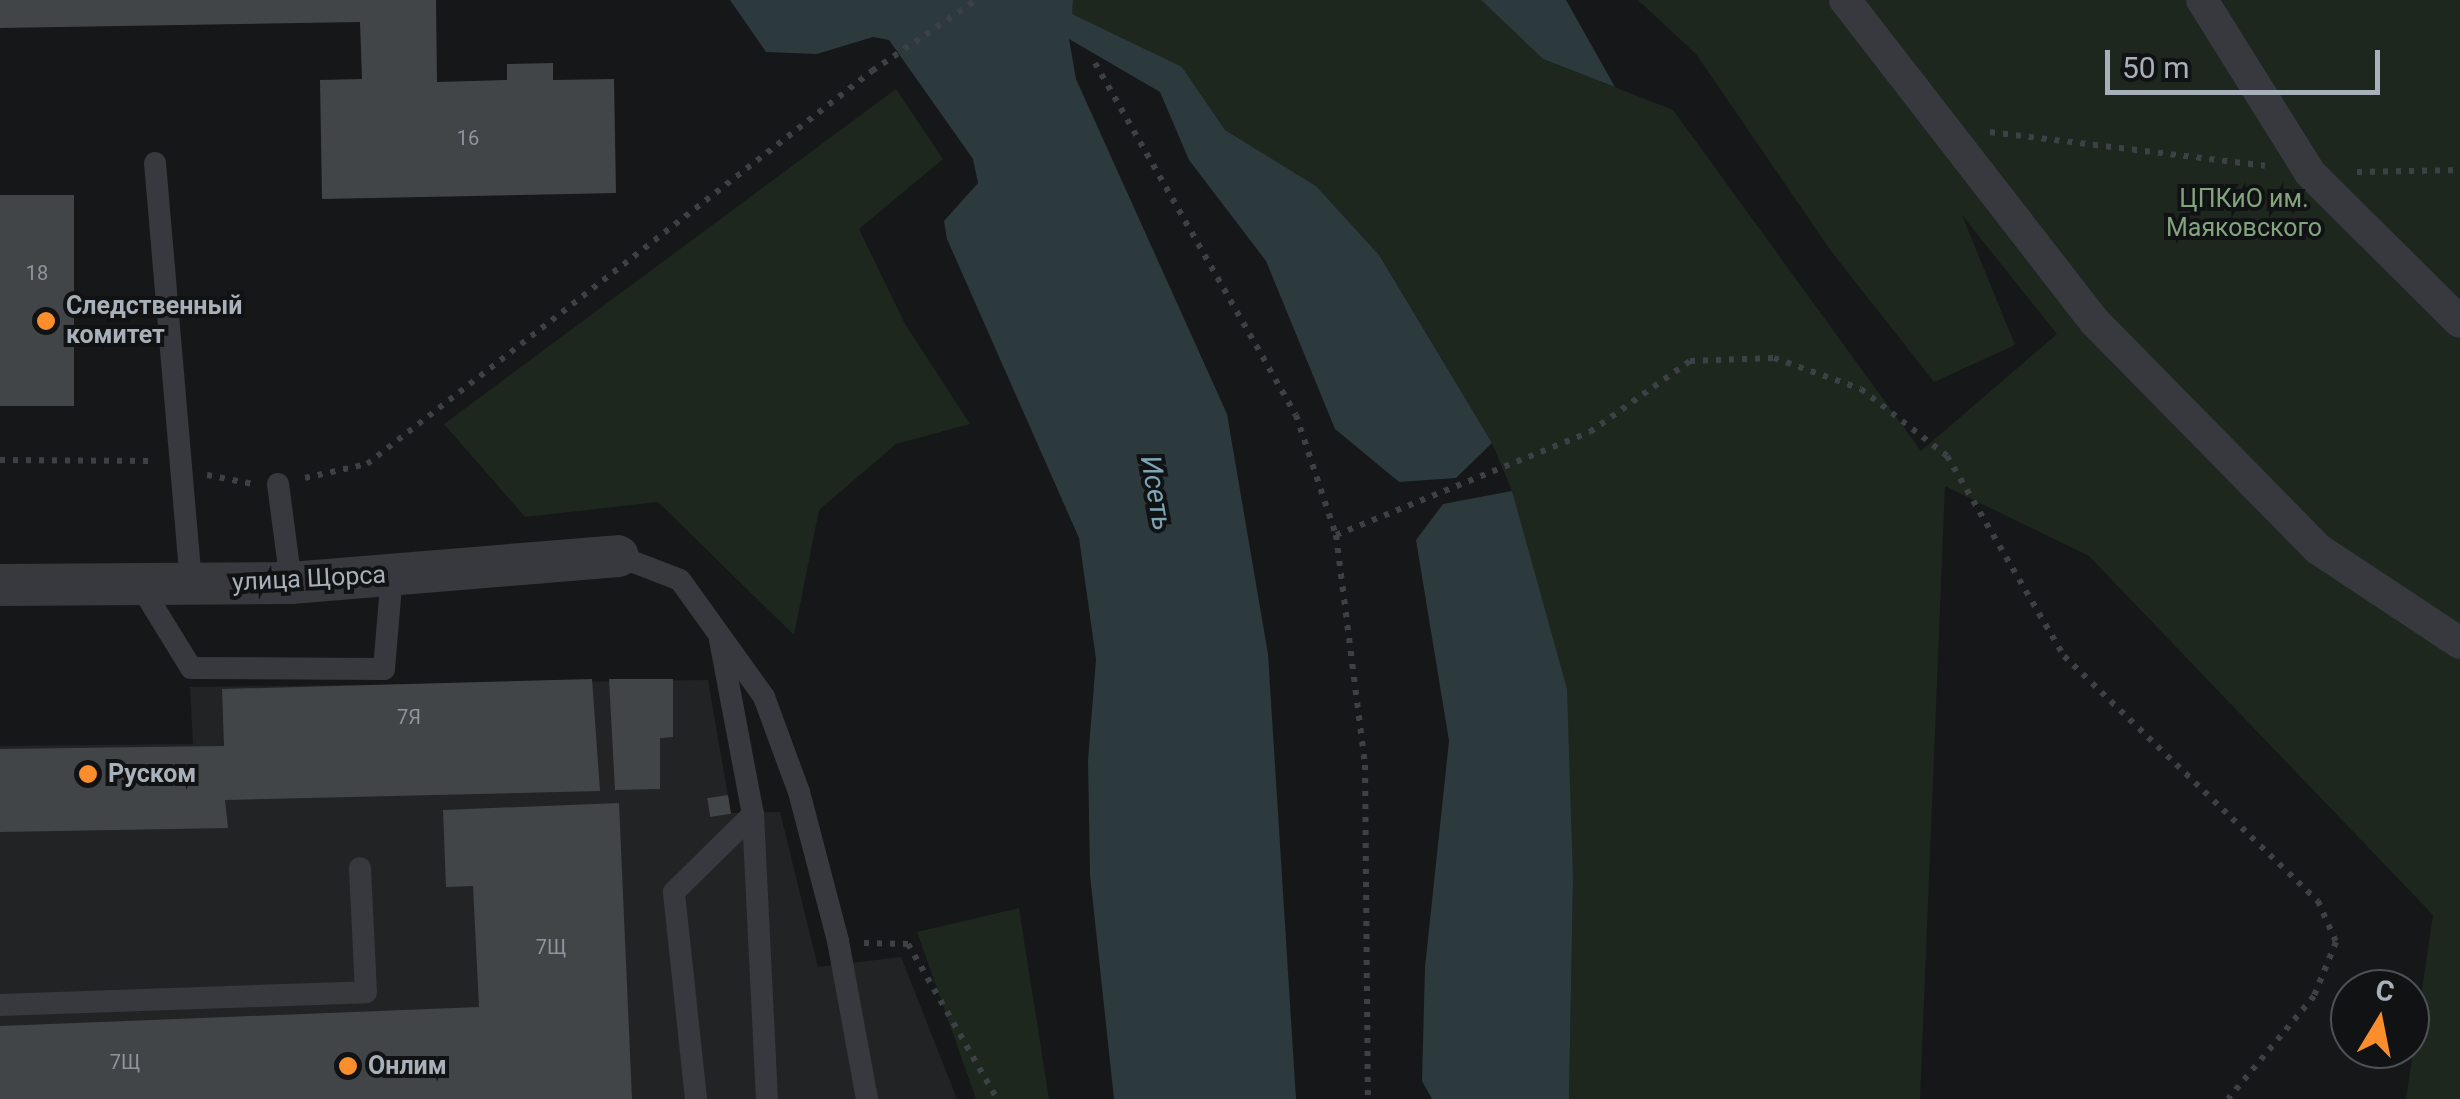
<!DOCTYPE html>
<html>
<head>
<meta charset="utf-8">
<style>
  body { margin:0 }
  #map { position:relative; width:2460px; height:1099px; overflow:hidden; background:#161718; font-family:Roboto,sans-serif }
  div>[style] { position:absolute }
  .built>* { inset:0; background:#222325 }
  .green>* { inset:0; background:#1e271e }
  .water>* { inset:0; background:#2c393d }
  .building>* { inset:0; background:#424548; transform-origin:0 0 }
  .path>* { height:6px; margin-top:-3px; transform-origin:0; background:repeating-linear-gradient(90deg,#3d4145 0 5px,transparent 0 13px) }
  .service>* { height:22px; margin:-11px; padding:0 11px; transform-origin:11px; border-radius:11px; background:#37393e }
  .pedestrian>* { height:32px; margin:-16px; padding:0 16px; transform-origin:16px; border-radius:16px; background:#37393e }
  .minor>* { height:42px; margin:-21px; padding:0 21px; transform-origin:21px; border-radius:21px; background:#37393e }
  .dots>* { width:28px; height:28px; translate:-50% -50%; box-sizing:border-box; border:5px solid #111213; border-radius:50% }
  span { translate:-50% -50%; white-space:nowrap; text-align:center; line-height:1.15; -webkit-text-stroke:8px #111213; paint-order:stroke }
  .number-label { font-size:20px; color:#8e959d }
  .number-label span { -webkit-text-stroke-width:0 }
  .park-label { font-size:25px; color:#83a57e }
  .poi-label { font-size:25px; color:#a8b0b9; font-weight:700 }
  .left { translate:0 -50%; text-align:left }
  .street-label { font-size:25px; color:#a8b0b9 }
  .water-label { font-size:28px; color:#7da6b6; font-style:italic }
  .north { position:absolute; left:2330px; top:969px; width:100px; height:100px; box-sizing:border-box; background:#111213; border:2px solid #4d5155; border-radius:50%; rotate:10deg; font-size:28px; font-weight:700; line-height:40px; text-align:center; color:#a8b0b9 }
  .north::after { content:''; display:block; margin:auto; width:35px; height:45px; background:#fa8d2c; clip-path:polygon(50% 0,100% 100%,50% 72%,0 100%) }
  .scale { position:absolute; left:2105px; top:50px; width:275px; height:45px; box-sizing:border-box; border:5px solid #a8b0b9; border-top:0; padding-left:12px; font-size:30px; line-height:35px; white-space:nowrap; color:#a8b0b9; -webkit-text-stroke:8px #111213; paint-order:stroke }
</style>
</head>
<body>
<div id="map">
  <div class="built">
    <div style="clip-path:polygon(708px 680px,731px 813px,780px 812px,818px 967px,901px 957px,957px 1099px,0 1099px,0 746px,193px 744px,190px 687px)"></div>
  </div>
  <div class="green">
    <div style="clip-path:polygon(1073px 0,1481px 0,1543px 59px,1673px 110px,1921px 451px,2057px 334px,1962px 215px,2015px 345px,1934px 382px,1831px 251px,1696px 54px,1638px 0,2460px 0,2460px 1099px,2406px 1099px,2433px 915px,2089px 556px,1945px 486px,1920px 1099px,1569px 1099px,1573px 880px,1512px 491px,1492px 443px,1379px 255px,1316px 186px,1225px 130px,1182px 67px,1069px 38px)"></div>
    <div style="clip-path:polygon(896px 89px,943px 159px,859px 229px,905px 324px,970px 424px,896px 444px,819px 510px,794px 635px,658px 502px,525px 517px,444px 424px)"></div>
    <div style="clip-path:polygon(1019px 908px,1049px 1099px,976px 1099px,917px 932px)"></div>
  </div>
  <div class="water">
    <div style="clip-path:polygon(730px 0,1073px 0,1072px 14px,1182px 67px,1225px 130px,1316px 186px,1379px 255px,1492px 443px,1456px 478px,1399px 482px,1335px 429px,1266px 261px,1189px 160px,1160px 92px,1069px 39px,1076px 79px,1227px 414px,1268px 654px,1296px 1099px,1114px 1099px,1090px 875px,1088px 760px,1096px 659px,1079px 538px,947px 239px,944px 221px,978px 183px,973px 159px,889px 40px,873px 37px,817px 54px,766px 52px)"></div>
    <div style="clip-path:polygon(1481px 0,1566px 0,1615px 87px,1543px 59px)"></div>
    <div style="clip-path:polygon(1512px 491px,1567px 689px,1573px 880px,1569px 1099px,1432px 1099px,1422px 1081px,1425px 967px,1449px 741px,1416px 540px,1443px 504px)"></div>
  </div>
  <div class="building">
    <div style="clip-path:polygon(0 0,436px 0,437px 82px,507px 80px,507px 64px,553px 63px,553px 80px,614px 79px,616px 193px,322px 199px,320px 80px,362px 79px,360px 22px,0 28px)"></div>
    <div style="left:0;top:195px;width:74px;height:211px"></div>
    <div style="clip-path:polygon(592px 679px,600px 791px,225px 800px,228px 828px,0 832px,0 749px,224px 746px,222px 689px)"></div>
    <div style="clip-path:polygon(609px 679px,673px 679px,673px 737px,660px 738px,660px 789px,615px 790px)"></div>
    <div style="left:728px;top:795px;width:19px;height:21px;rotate:81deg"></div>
    <div style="clip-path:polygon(619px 803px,632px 1099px,0 1099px,0 1026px,479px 1007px,473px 886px,446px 887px,443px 810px)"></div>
  </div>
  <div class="path">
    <div style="left:1095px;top:63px;width:405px;rotate:60.3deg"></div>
    <div style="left:1296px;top:415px;width:126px;rotate:71.6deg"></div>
    <div style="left:1336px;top:535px;width:232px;rotate:82.8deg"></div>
    <div style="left:1365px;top:765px;width:334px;rotate:89.5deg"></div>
    <div style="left:1990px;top:132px;width:277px;rotate:7deg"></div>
    <div style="left:2357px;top:172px;width:103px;rotate:-1.1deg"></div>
    <div style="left:0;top:460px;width:152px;rotate:0.4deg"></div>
    <div style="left:207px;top:475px;width:47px;rotate:11.1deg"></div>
    <div style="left:305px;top:478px;width:64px;rotate:-12.7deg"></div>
    <div style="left:367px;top:464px;width:640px;rotate:-37.89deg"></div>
    <div style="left:872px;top:71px;width:126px;rotate:-34.3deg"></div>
    <div style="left:1336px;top:535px;width:274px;rotate:-22.1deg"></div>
    <div style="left:1590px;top:432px;width:123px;rotate:-35.4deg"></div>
    <div style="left:1690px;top:361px;width:84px;rotate:-2deg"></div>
    <div style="left:1774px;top:358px;width:92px;rotate:19.6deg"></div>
    <div style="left:1861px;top:389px;width:109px;rotate:37.9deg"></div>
    <div style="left:1947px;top:456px;width:232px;rotate:59.7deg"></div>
    <div style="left:2064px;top:656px;width:353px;rotate:44deg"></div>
    <div style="left:2318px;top:901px;width:45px;rotate:66.3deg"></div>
    <div style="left:2336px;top:942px;width:58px;rotate:112.2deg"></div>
    <div style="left:2314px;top:996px;width:134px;rotate:129.9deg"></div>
    <div style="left:864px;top:943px;width:44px;rotate:1.3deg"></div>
    <div style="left:908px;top:944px;width:179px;rotate:60.1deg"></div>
  </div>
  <div class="service">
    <div style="left:155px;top:163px;width:424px;rotate:85.1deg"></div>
    <div style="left:278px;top:484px;width:100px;rotate:82.5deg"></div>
    <div style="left:618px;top:556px;width:66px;rotate:21.2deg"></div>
    <div style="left:680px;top:580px;width:144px;rotate:54.3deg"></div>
    <div style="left:764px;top:697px;width:101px;rotate:69.8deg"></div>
    <div style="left:799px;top:792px;width:154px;rotate:75.3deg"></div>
    <div style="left:838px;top:941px;width:161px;rotate:79.6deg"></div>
    <div style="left:140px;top:585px;width:97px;rotate:58.4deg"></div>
    <div style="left:191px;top:668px;width:193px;rotate:0.3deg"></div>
    <div style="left:384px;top:669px;width:95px;rotate:-85.2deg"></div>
    <div style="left:720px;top:640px;width:177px;rotate:79.3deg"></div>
    <div style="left:753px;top:814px;width:285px;rotate:87.2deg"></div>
    <div style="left:0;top:1005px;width:366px;rotate:-2deg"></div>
    <div style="left:366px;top:992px;width:124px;rotate:-92.8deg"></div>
    <div style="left:696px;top:1099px;width:208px;rotate:-96.1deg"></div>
    <div style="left:674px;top:892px;width:111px;rotate:-44.6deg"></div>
  </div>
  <div class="pedestrian">
    <div style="left:1845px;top:0;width:406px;rotate:52.2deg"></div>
    <div style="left:2094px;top:321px;width:320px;rotate:45.5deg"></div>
    <div style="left:2318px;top:549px;width:170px;rotate:33.5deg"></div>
    <div style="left:2202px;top:0;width:204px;rotate:58deg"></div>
    <div style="left:2310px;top:173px;width:211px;rotate:44.8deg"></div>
  </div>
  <div class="minor">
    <div style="left:0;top:585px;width:291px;rotate:-0.4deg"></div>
    <div style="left:291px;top:583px;width:328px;rotate:-4.7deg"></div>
  </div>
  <div class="dots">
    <div style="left:46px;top:321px;background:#fa8d2c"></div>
    <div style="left:88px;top:774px;background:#fa8d2c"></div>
    <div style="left:348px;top:1066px;background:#fa8d2c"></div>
  </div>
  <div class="number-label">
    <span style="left:468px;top:138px">16</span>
    <span style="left:37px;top:273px">18</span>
    <span style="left:409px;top:717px">7Я</span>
    <span style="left:551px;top:947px">7Щ</span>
    <span style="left:125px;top:1062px">7Щ</span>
  </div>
  <div class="park-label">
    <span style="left:2244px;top:214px">ЦПКиО им.<br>Маяковского</span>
  </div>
  <div class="poi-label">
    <span class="left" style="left:66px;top:321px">Следственный<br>комитет</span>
    <span class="left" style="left:108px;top:774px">Руском</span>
    <span class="left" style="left:368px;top:1066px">Онлим</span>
  </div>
  <div class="street-label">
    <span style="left:309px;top:579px;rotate:-3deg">улица Щорса</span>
  </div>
  <div class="water-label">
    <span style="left:1156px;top:493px;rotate:80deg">Исеть</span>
  </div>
  <div class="north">С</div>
  <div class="scale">50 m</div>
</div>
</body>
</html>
